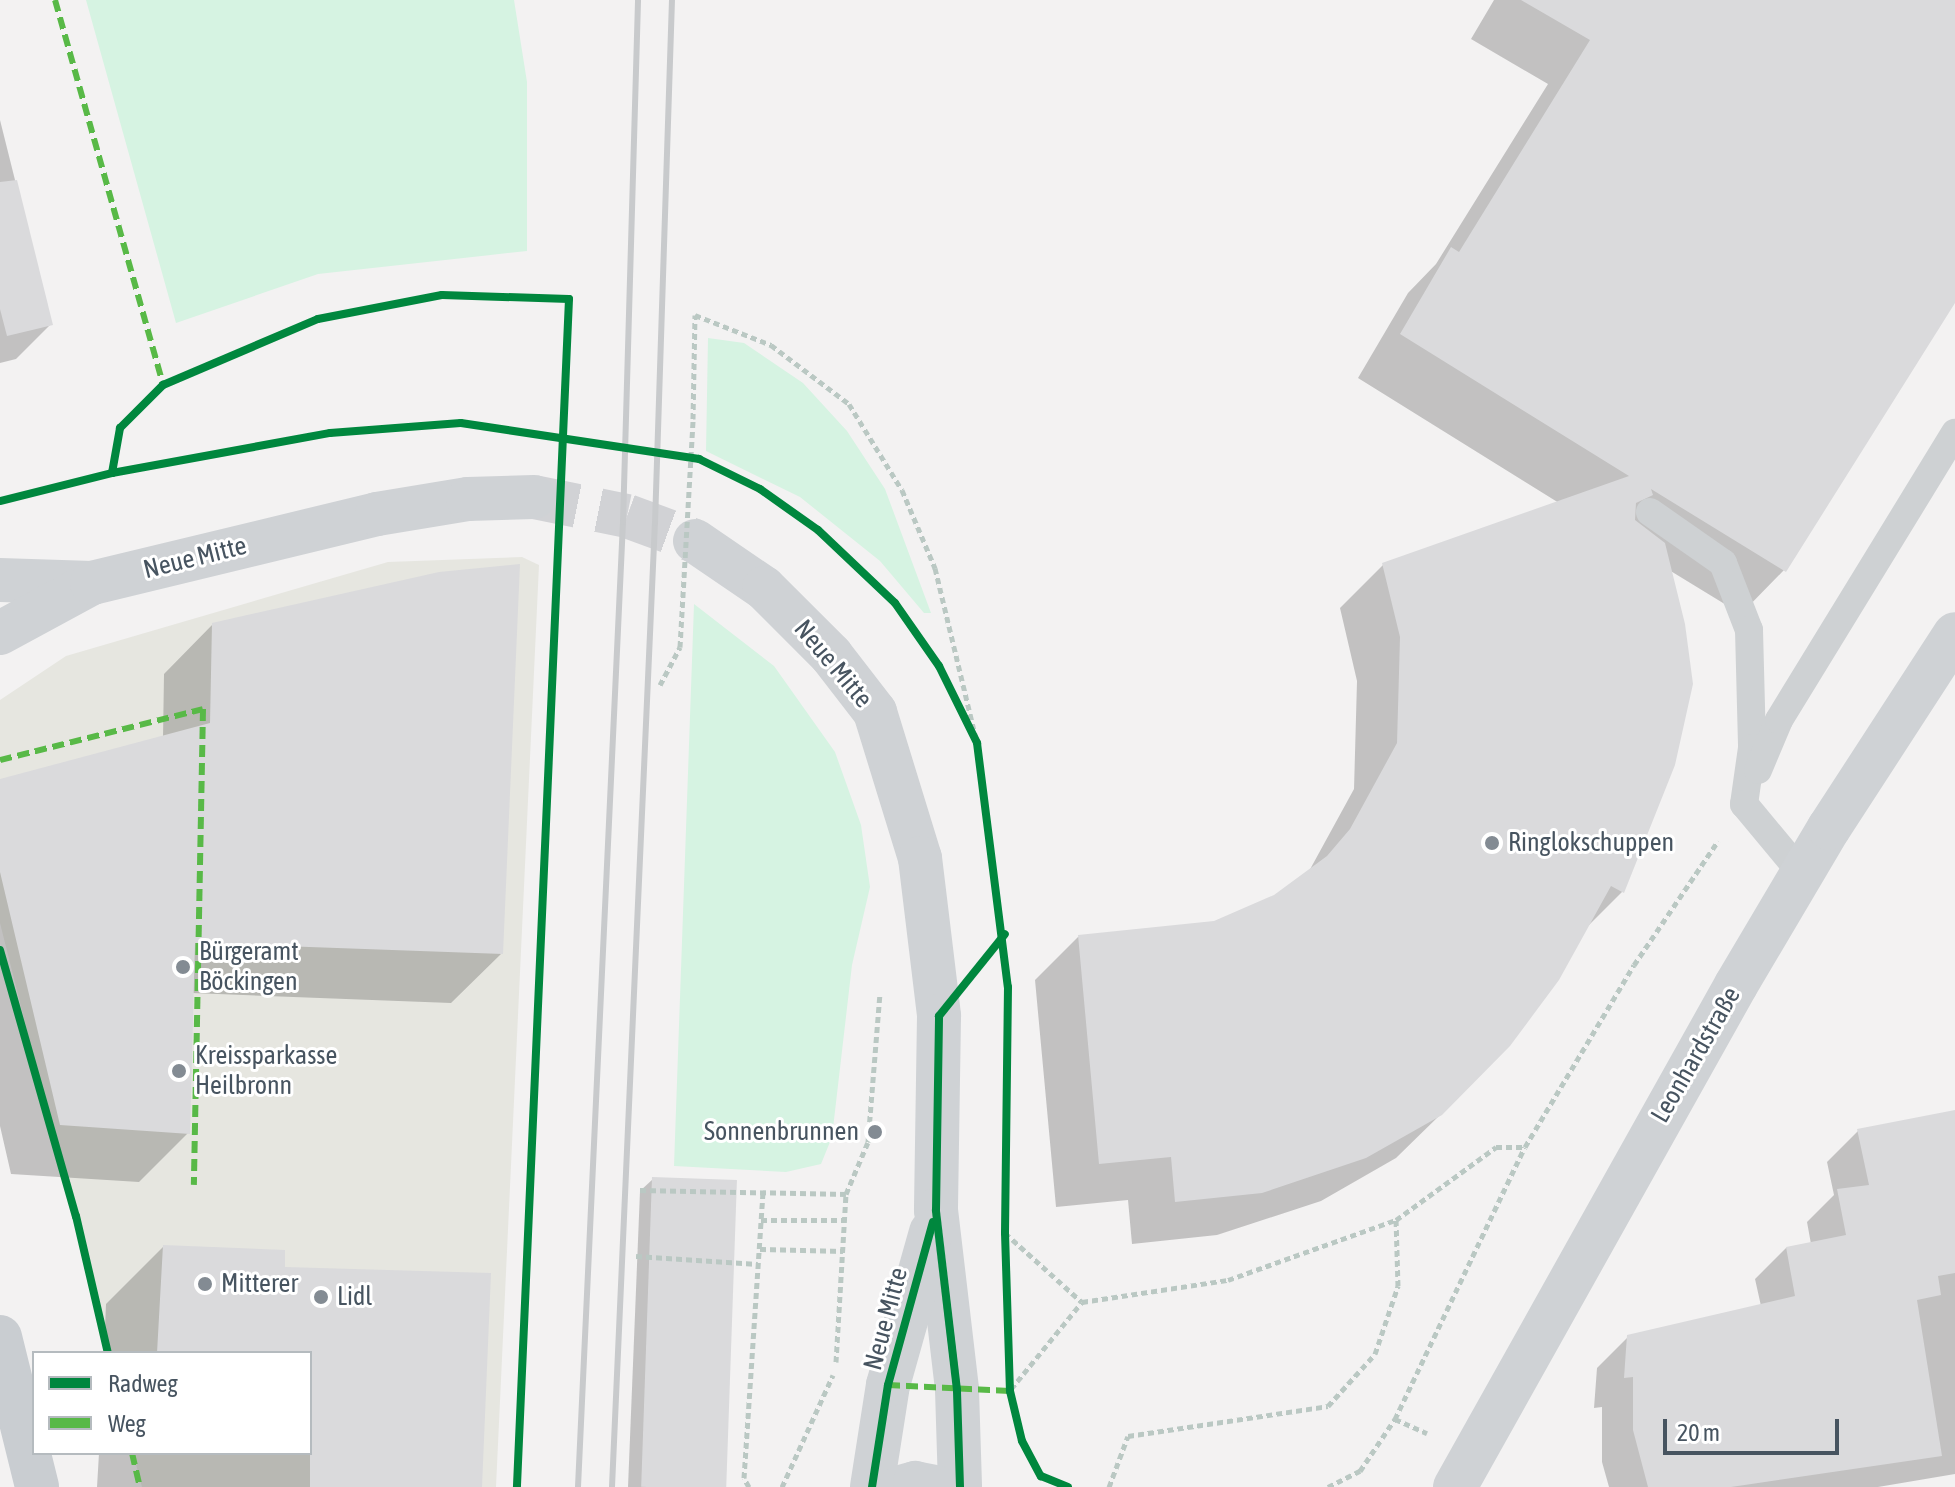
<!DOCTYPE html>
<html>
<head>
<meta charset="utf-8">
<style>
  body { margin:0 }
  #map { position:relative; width:1955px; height:1487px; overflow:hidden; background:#f3f2f2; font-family:"Asap Condensed",sans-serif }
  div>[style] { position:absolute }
  .commercial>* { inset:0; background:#e6e6e0 }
  .green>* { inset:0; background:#d6f3e2 }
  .shadow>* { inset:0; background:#0003 }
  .building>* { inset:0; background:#dadadc; transform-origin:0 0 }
  .secondary-tunnel>* { height:44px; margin-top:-22px; transform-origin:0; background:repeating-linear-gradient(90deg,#d1d2d5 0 44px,transparent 0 66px) }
  .path>* { height:5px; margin-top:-2.5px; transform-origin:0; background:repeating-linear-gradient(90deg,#bac8c3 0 6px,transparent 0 10px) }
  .lane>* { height:28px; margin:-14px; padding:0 14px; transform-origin:14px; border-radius:14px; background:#ced1d3 }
  .secondary>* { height:44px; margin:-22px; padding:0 22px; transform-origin:22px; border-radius:22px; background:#cfd2d5 }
  .primary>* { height:44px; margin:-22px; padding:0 22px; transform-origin:22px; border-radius:22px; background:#c9cdd1 }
  .rail>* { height:6px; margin:-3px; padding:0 3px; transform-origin:3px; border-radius:3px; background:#c8cacc }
  .path-bridge>* { height:5px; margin-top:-2.5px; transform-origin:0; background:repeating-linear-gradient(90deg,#bac8c3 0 6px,transparent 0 10px) }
  .quiet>* { height:6px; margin-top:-3px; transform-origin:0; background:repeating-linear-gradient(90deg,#58b947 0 12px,transparent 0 18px) }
  .cycleway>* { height:8px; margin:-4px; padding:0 4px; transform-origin:4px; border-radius:4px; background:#00873e }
  .dots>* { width:22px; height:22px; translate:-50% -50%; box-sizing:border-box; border:4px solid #fff; border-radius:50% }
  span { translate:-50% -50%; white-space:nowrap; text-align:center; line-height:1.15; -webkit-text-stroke:6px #fff; paint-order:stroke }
  .street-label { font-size:26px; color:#475460 }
  .poi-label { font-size:26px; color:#475460 }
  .left { translate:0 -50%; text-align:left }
  .right { translate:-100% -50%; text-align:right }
  .legend { position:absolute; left:32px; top:1351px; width:280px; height:104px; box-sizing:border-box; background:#fff; border:2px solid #b5bbbf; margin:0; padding:10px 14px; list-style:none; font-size:24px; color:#475460 }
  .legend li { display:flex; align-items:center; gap:16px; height:40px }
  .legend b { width:40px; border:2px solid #b5bbbf }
  .scale { position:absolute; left:1663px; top:1419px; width:176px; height:36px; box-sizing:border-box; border:4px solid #475460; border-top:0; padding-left:10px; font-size:24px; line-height:28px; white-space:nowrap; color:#475460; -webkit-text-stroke:6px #fff; paint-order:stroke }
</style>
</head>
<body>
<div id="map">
  <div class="commercial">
    <div style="clip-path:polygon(522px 557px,539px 565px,496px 1487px,142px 1487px,133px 1453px,310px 1453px,310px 1353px,108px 1353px,0 923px,0 700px,66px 656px,388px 562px)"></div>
  </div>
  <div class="green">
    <div style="clip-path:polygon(86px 0,514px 0,527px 82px,527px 251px,318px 274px,176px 323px)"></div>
    <div style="clip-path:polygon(708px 338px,744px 343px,803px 383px,847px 431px,885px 489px,931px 613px,924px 613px,880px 561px,800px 497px,706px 451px)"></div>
    <div style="clip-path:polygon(694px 604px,774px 666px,835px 752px,861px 825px,870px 887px,852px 965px,832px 1137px,821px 1164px,786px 1172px,674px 1166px)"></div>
  </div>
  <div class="shadow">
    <div style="clip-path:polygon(1494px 0,1955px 0,1955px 299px,1784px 570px,1741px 614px,1669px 570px,1674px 764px,1622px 892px,1585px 929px,1441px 1114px,1396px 1158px,1321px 1201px,1217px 1235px,1132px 1244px,1128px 1200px,1056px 1207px,1035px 980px,1078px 937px,1214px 923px,1275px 897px,1308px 873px,1354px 789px,1357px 681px,1340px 608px,1383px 565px,1559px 503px,1358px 378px,1408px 293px,1436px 264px,1548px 84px,1471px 39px)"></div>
    <div style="clip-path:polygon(0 120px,51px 324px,16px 359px,0 363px)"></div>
    <div style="clip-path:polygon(213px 624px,501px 954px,451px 1003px,192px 993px,188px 1133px,139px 1182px,11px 1174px,0 1126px,0 781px,163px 738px,164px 674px)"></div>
    <div style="clip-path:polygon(1955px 1112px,1955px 1474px,1878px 1487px,1609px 1487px,1602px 1462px,1602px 1407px,1594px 1408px,1597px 1368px,1628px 1337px,1761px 1306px,1755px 1279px,1786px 1248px,1811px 1244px,1807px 1222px,1834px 1195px,1827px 1162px,1858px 1131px)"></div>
    <div style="clip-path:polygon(653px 1179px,723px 1487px,628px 1487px,640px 1191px)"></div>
    <div style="clip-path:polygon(163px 1247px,283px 1269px,480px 1487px,97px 1487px,99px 1453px,310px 1453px,310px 1353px,104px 1353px,106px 1304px)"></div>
  </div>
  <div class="building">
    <div style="clip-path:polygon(1521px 0,1955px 0,1955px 303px,1786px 572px,1651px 489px,1653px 495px,1636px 503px,1635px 520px,1665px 543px,1685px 624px,1693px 684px,1675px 765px,1624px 893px,1611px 886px,1559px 980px,1510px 1046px,1442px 1115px,1366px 1158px,1262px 1193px,1175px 1202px,1171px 1157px,1099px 1164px,1078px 935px,1214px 921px,1274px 895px,1327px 856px,1350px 829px,1397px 743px,1400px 637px,1382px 563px,1629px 476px,1400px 334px,1451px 247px,1459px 252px,1590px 40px)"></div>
    <div style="clip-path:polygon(17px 180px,53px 325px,7px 336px,0 309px,0 182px)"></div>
    <div style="clip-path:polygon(520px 564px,503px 954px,195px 943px,190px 1134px,60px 1125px,0 872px,0 779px,210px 723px,212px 623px,439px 572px)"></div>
    <div style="clip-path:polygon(1955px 1110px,1955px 1273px,1938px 1276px,1941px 1295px,1917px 1300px,1942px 1456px,1731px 1487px,1648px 1487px,1633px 1430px,1633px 1377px,1624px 1378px,1627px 1335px,1795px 1296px,1786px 1247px,1846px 1235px,1837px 1189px,1869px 1185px,1857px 1129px)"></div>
    <div style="left:652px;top:1177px;width:85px;height:310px;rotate:2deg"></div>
    <div style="clip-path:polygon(163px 1245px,285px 1250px,285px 1267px,491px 1273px,482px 1487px,310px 1487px,310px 1353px,157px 1353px)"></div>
  </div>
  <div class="secondary-tunnel">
    <div style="left:534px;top:497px;width:95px;rotate:11.5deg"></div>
    <div style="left:627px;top:516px;width:72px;rotate:20.2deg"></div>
  </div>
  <div class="path">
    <div style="left:693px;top:419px;width:104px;rotate:-88.9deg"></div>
    <div style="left:695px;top:315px;width:82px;rotate:21.5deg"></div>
    <div style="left:771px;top:345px;width:98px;rotate:37.1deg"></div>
    <div style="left:849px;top:404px;width:101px;rotate:58.4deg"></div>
    <div style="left:902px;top:490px;width:85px;rotate:67.1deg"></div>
    <div style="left:935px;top:568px;width:180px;rotate:76.5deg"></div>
    <div style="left:660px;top:685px;width:43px;rotate:-62.2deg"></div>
    <div style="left:640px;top:1190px;width:206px;rotate:1.1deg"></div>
    <div style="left:761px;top:1220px;width:84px"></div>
    <div style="left:1005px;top:1233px;width:103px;rotate:41.9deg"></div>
    <div style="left:760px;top:1249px;width:83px;rotate:1.4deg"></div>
    <div style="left:636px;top:1256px;width:122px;rotate:3.8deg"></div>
    <div style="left:836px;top:1362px;width:168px;rotate:-86.6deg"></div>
    <div style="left:846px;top:1194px;width:56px;rotate:-67.1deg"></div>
    <div style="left:868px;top:1142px;width:149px;rotate:-85.4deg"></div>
    <div style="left:1011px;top:1389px;width:112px;rotate:-50.8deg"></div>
    <div style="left:1082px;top:1302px;width:148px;rotate:-8.6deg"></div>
    <div style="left:1228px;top:1280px;width:178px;rotate:-19.7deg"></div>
    <div style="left:1396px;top:1220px;width:124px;rotate:-36.1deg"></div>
    <div style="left:1496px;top:1147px;width:29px"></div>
    <div style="left:1395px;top:1419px;width:35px;rotate:24deg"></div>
    <div style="left:749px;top:1487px;width:10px;rotate:-119deg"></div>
    <div style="left:744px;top:1478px;width:286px;rotate:-86.2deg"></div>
    <div style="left:782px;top:1487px;width:123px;rotate:-65.5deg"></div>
    <div style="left:1109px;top:1487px;width:54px;rotate:-69.6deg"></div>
    <div style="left:1128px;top:1436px;width:202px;rotate:-8.5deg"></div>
    <div style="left:1328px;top:1406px;width:70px;rotate:-47.9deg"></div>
    <div style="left:1375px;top:1354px;width:72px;rotate:-71.3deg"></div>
    <div style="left:1398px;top:1286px;width:66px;rotate:-91.7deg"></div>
    <div style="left:1328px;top:1487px;width:36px;rotate:-27deg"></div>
    <div style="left:1360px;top:1471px;width:63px;rotate:-56.1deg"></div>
    <div style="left:1395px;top:1419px;width:301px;rotate:-64.5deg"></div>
    <div style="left:1525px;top:1147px;width:212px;rotate:-59.1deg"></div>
    <div style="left:1634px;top:965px;width:150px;rotate:-55.9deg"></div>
  </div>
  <div class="lane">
    <div style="left:1650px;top:512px;width:89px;rotate:34.9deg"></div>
    <div style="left:1723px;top:563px;width:72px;rotate:68.8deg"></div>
    <div style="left:1749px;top:630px;width:118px;rotate:88.5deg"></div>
    <div style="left:1752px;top:748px;width:57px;rotate:98.1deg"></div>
    <div style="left:1744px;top:804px;width:92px;rotate:50.3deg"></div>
    <div style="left:1758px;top:770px;width:54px;rotate:-67.2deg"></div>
    <div style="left:1779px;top:720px;width:337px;rotate:-58.5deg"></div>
  </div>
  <div class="secondary">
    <div style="left:695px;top:541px;width:83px;rotate:34.3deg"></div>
    <div style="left:764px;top:588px;width:95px;rotate:45deg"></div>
    <div style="left:831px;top:655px;width:72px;rotate:52.3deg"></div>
    <div style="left:875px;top:712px;width:153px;rotate:72.9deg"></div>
    <div style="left:920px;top:858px;width:159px;rotate:83.1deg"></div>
    <div style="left:939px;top:1016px;width:194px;rotate:90.9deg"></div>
    <div style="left:936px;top:1210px;width:181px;rotate:83.3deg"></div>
    <div style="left:957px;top:1390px;width:97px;rotate:88.2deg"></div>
    <div style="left:0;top:580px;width:92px;rotate:1.9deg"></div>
    <div style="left:0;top:633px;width:105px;rotate:-28.5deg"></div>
    <div style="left:92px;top:583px;width:293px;rotate:-13.6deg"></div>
    <div style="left:377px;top:514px;width:92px;rotate:-9.4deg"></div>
    <div style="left:468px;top:499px;width:66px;rotate:-1.7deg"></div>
    <div style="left:872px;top:1487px;width:103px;rotate:-81.1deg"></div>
    <div style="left:888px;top:1385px;width:159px;rotate:-74.3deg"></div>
    <div style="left:901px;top:1487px;width:15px;rotate:-16deg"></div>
    <div style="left:915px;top:1483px;width:21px;rotate:11deg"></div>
    <div style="left:1455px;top:1487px;width:575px;rotate:-60.76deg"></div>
    <div style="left:1736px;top:985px;width:182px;rotate:-59.4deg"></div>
    <div style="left:1829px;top:828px;width:231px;rotate:-57deg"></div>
  </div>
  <div class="primary">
    <div style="left:0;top:1337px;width:154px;rotate:76.1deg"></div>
  </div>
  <div class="rail">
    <div style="left:578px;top:1487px;width:966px;rotate:-87.33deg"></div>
    <div style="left:623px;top:522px;width:522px;rotate:-88.35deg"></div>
    <div style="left:612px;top:1487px;width:965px;rotate:-87.45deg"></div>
    <div style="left:655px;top:523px;width:523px;rotate:-88.14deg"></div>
  </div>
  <div class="path-bridge">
    <div style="left:680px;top:647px;width:228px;rotate:-86.7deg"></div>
  </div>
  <div class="quiet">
    <div style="left:55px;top:0;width:400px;rotate:74.3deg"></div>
    <div style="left:0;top:760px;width:209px;rotate:-14.1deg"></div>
    <div style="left:203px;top:709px;width:476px;rotate:91.1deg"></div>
    <div style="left:888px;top:1385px;width:122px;rotate:2.8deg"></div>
    <div style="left:132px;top:1453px;width:35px;rotate:77deg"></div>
  </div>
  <div class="cycleway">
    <div style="left:112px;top:473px;width:46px;rotate:-79.9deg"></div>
    <div style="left:120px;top:428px;width:61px;rotate:-45deg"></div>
    <div style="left:163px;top:385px;width:168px;rotate:-23.1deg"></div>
    <div style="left:318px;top:319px;width:126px;rotate:-11deg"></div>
    <div style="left:442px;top:295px;width:127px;rotate:1.8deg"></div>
    <div style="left:569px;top:299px;width:1189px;rotate:92.51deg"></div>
    <div style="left:0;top:501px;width:115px;rotate:-14deg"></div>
    <div style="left:112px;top:473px;width:222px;rotate:-10.4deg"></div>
    <div style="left:330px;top:433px;width:131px;rotate:-4.4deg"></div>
    <div style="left:461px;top:423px;width:241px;rotate:8.6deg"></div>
    <div style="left:699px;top:459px;width:68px;rotate:26.2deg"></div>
    <div style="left:760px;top:489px;width:71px;rotate:35.3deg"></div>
    <div style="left:818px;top:530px;width:106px;rotate:43.5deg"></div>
    <div style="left:895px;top:603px;width:77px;rotate:55.1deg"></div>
    <div style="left:939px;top:666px;width:86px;rotate:63.7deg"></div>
    <div style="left:977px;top:743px;width:246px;rotate:82.8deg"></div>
    <div style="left:1008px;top:987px;width:246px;rotate:90.7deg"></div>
    <div style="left:1005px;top:1233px;width:158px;rotate:88.2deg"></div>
    <div style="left:1010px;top:1391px;width:51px;rotate:76.5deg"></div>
    <div style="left:1022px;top:1441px;width:40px;rotate:62deg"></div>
    <div style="left:1041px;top:1476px;width:29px;rotate:22deg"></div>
    <div style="left:0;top:950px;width:277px;rotate:74.1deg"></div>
    <div style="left:76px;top:1216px;width:141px;rotate:76.9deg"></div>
    <div style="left:872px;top:1487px;width:103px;rotate:-81.1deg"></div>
    <div style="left:888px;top:1385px;width:169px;rotate:-74.6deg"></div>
    <div style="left:960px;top:1487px;width:97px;rotate:-91.8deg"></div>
    <div style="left:957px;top:1390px;width:181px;rotate:-96.7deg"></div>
    <div style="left:936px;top:1210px;width:194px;rotate:-89.1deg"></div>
    <div style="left:939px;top:1016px;width:105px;rotate:-51.2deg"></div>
  </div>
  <div class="dots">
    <div style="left:1492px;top:843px;background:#838b93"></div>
    <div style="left:183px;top:967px;background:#838b93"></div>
    <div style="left:179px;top:1071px;background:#838b93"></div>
    <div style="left:875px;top:1132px;background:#838b93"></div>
    <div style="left:205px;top:1284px;background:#838b93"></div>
    <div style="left:321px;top:1297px;background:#838b93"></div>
  </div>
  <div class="street-label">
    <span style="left:195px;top:558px;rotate:-14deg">Neue Mitte</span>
    <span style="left:833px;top:664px;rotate:50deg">Neue Mitte</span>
    <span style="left:1696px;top:1055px;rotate:-60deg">Leonhardstraße</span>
    <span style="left:886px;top:1319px;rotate:-75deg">Neue Mitte</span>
  </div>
  <div class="poi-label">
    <span class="left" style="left:1508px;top:843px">Ringlokschuppen</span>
    <span class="left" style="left:199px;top:967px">Bürgeramt<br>Böckingen</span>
    <span class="left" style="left:195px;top:1071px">Kreissparkasse<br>Heilbronn</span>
    <span class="right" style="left:859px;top:1132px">Sonnenbrunnen</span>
    <span class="left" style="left:221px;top:1284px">Mitterer</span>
    <span class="left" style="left:337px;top:1297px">Lidl</span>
  </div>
  <ul class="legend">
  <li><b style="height:10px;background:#00873e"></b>Radweg</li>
  <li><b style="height:10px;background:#58b947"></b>Weg</li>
  </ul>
  <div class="scale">20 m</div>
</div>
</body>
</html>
